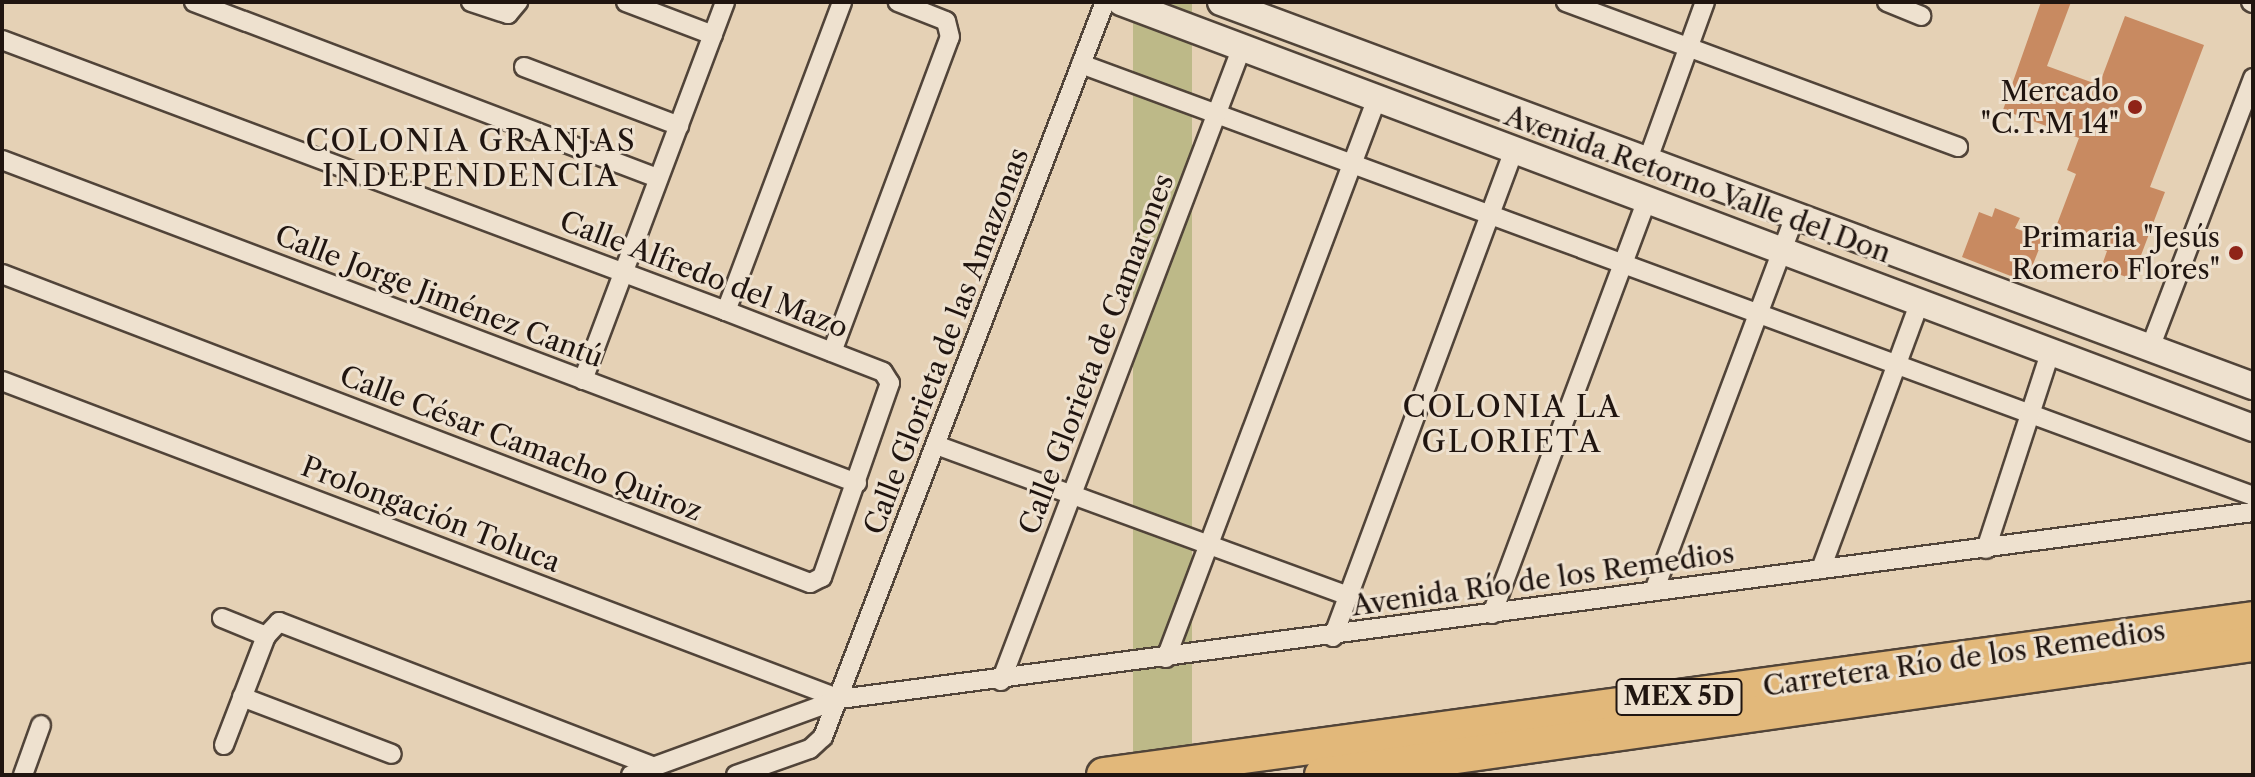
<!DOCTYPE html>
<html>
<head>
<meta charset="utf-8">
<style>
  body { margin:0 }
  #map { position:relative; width:2255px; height:777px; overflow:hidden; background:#e5d1b5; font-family:"Libre Caslon Text",serif }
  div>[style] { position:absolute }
  .green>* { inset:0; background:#bdb988; transform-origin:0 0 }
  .building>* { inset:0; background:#c88a61 }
  .roads { filter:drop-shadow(2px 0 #514439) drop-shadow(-2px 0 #514439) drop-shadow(0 2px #514439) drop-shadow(0 -2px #514439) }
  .street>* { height:18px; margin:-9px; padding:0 9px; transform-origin:9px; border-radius:9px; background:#eee1cf }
  .secondary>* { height:26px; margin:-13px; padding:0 13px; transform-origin:13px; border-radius:13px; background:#eee1cf }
  .highway>* { height:34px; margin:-17px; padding:0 17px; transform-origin:17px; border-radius:17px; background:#e2b87a }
  .dots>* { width:22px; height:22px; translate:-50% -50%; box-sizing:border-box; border:4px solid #eee1cf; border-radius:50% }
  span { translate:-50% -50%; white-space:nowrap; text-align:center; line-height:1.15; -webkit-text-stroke:6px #eee1cf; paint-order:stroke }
  .shield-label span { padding:2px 6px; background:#eee1cf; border:2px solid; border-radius:6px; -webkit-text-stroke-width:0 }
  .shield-label { font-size:26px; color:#201510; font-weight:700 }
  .poi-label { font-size:28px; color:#201510 }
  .right { translate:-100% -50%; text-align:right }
  .street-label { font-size:28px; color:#201510 }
  .neighbourhood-label { font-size:30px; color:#201510; letter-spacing:2px }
  .frame { position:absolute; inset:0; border:4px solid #201510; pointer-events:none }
</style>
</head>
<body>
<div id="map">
  <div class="green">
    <div style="left:1133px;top:2px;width:59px;height:1196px"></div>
  </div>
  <div class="building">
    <div style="clip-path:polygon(2041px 2px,2071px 2px,2047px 66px,2099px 85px,2125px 16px,2204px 45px,2150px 187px,2165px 192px,2132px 279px,2101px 268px,2107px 251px,2054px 232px,2076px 174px,2067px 170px,2079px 138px,2003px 110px)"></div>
    <div style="clip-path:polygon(1995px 208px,2020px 218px,2015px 228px,2043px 239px,2026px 282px,1962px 257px,1979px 212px,1992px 217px)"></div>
  </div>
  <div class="roads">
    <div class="street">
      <div style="left:194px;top:2px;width:496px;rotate:20.8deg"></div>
      <div style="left:471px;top:2px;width:39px;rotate:18deg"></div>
      <div style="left:508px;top:14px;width:16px;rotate:-50deg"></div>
      <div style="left:626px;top:2px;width:93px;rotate:20.8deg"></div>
      <div style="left:1566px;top:2px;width:418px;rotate:20.3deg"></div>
      <div style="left:1887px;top:2px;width:37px;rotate:22deg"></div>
      <div style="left:2251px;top:2px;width:2px;rotate:27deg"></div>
      <div style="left:2px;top:40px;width:773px;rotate:20.52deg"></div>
      <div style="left:726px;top:311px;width:168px;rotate:21.2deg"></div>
      <div style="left:883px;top:372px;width:13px;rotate:58deg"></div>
      <div style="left:890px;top:383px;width:206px;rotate:109.3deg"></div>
      <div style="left:822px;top:577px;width:13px;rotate:153deg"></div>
      <div style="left:810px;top:583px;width:865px;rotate:-159.07deg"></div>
      <div style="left:1081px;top:64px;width:1249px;rotate:20.23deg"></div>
      <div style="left:524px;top:67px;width:166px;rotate:20.8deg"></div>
      <div style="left:2px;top:160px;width:914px;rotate:20.7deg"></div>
      <div style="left:1647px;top:162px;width:170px;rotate:-70.1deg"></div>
      <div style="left:726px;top:311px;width:330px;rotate:-69.4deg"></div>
      <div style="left:2150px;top:348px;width:289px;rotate:-69.1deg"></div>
      <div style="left:832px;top:352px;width:336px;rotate:-69.5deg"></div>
      <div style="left:950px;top:37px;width:16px;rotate:-104deg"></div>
      <div style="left:946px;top:21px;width:52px;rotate:-158.4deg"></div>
      <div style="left:583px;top:380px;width:404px;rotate:-69.4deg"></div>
      <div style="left:2px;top:381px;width:896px;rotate:20.78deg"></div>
      <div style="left:936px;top:445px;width:438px;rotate:20.1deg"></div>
      <div style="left:1986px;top:549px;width:209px;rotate:-71.9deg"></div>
      <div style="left:1821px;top:569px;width:286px;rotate:-69.7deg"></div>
      <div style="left:1654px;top:591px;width:401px;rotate:-69.4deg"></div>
      <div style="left:1492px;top:614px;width:443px;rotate:-69.5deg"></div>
      <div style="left:222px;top:618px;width:48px;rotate:22.2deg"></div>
      <div style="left:1333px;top:637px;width:520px;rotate:-69.61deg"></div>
      <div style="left:1166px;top:658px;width:598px;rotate:-69.35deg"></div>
      <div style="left:1001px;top:681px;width:678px;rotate:-69.19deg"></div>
      <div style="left:242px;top:697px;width:160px;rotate:20.8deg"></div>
      <div style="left:224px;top:745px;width:117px;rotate:-68.9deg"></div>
      <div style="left:266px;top:636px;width:19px;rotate:-47deg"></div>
      <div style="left:279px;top:622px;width:401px;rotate:21.1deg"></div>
      <div style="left:23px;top:775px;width:53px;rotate:-70.2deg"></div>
      <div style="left:631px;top:775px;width:222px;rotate:-20deg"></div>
      <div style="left:840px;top:699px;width:1425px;rotate:-7.54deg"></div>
      <div style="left:736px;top:775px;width:78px;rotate:-19.4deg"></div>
      <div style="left:810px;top:749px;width:18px;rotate:-43deg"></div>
      <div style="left:823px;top:737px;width:787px;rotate:-69.01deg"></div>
    </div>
    <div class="secondary">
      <div style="left:1121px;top:2px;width:1210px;rotate:20.62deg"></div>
      <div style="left:1221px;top:2px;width:1101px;rotate:20.41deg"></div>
    </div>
    <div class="highway">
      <div style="left:1104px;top:775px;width:1160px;rotate:-7.73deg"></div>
      <div style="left:1322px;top:775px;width:940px;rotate:-8.01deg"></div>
    </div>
  </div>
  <div class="dots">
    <div style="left:2135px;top:107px;background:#8f2418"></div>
    <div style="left:2236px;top:253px;background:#8f2418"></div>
  </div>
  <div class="shield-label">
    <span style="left:1679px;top:697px">MEX 5D</span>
  </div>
  <div class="poi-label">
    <span class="right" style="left:2119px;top:107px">Mercado<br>"C.T.M 14"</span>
    <span class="right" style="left:2220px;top:253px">Primaria "Jesús<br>Romero Flores"</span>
  </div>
  <div class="street-label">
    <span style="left:1698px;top:184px;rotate:20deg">Avenida Retorno Valle del Don</span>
    <span style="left:704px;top:274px;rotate:21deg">Calle Alfredo del Mazo</span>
    <span style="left:439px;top:296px;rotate:21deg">Calle Jorge Jiménez Cantú</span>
    <span style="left:946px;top:341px;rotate:-69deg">Calle Glorieta de las Amazonas</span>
    <span style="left:1096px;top:354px;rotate:-69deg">Calle Glorieta de Camarones</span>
    <span style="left:521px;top:443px;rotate:21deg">Calle César Camacho Quiroz</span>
    <span style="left:431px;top:514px;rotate:21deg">Prolongación Toluca</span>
    <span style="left:1543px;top:579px;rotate:-8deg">Avenida Río de los Remedios</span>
    <span style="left:1964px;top:658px;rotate:-8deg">Carretera Río de los Remedios</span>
  </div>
  <div class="neighbourhood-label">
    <span style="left:471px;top:158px">COLONIA GRANJAS<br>INDEPENDENCIA</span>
    <span style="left:1512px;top:424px">COLONIA LA<br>GLORIETA</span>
  </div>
  <div class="frame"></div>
</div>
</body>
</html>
